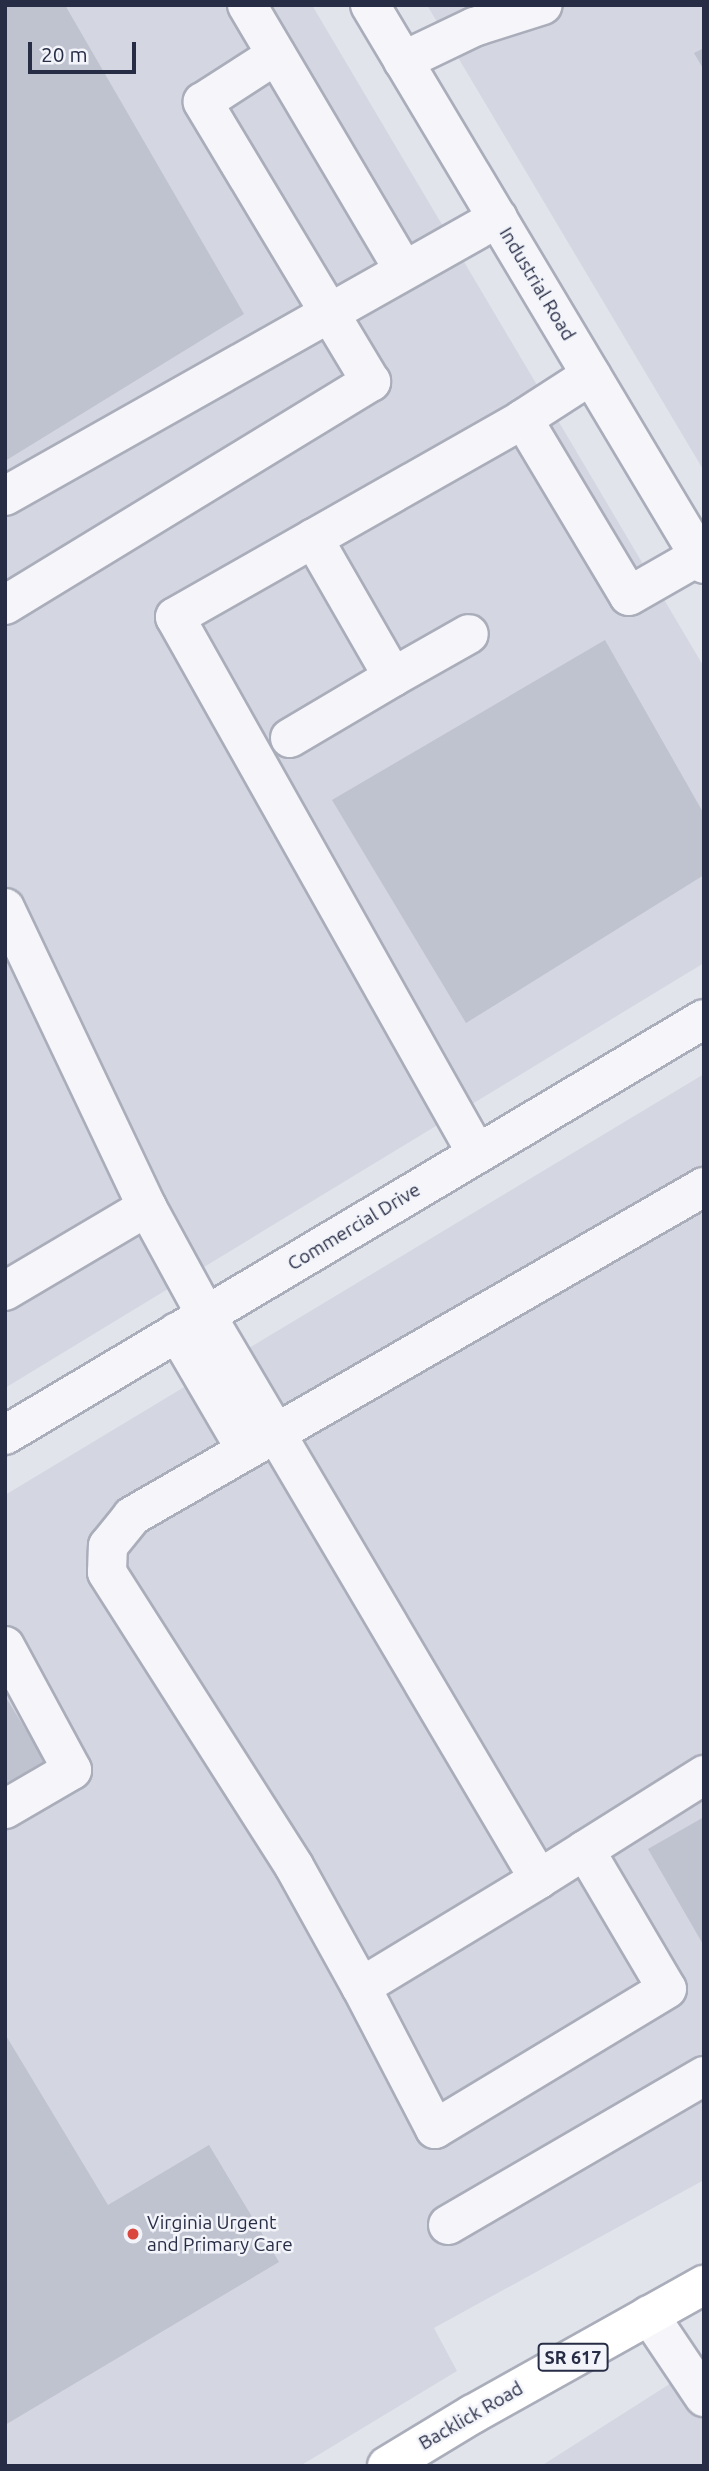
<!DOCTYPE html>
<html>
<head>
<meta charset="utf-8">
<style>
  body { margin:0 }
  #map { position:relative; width:709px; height:2471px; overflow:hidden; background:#e2e4ec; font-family:Ubuntu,sans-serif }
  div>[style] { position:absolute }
  .built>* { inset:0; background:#d4d6e1 }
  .building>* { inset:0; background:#bfc2cf }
  .roads { filter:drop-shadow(2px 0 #aaadba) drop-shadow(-2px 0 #aaadba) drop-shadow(0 2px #aaadba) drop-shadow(0 -2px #aaadba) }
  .minor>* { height:38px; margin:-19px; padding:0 19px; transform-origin:19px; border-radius:19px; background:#f6f6fa }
  .major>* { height:38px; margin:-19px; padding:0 19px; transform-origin:19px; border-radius:19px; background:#fff }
  .dots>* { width:19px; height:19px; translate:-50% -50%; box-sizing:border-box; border:4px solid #f2f4f9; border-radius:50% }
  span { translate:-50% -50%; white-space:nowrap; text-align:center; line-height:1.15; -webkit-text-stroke:5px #f2f4f9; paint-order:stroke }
  .shield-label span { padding:2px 5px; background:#f2f4f9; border:2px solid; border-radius:5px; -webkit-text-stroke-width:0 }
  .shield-label { font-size:18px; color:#282d46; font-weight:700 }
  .street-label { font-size:19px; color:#282d46 }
  .poi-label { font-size:19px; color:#282d46 }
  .left { translate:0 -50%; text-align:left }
  .frame { position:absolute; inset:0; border:7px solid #282d46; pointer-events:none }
  .scale { position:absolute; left:28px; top:42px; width:108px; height:32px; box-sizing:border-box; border:4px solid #282d46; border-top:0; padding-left:9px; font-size:21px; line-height:24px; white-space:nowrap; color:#282d46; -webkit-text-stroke:5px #f2f4f9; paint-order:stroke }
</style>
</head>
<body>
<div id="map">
  <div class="built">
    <div style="clip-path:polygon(5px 5px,312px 5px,704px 667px,704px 963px,5px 1388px)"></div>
    <div style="clip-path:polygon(427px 5px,704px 5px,704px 471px,466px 71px)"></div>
    <div style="clip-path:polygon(704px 1074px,704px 2180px,434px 2328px,457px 2371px,300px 2466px,5px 2466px,5px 1495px)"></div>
    <div style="clip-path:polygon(704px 2362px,704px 2466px,541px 2466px)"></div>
  </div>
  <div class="building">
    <div style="clip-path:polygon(5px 5px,65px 5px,244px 314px,5px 461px)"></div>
    <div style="clip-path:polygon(704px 48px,704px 70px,694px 53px)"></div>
    <div style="clip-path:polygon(605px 640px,704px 814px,704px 875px,466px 1023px,332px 800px)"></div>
    <div style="clip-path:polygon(5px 1696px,48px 1766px,5px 1791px)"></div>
    <div style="clip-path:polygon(704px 1817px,704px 1946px,648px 1849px)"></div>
    <div style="clip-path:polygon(5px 2034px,108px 2205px,209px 2145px,279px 2262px,5px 2425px)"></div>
  </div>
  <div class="roads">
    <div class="minor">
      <div style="left:247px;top:5px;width:308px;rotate:59.4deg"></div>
      <div style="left:370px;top:5px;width:651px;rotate:59.14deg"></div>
      <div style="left:403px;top:61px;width:79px;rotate:-25.6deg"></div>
      <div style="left:474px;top:27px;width:72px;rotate:-17.7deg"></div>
      <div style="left:523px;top:419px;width:206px;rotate:59.1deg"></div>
      <div style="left:629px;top:596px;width:81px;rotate:-29.7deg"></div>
      <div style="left:5px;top:496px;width:566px;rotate:-29.42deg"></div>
      <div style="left:5px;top:605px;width:429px;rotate:-31.4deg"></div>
      <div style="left:371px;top:382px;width:327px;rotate:-121deg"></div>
      <div style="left:203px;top:102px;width:87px;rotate:-32.8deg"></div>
      <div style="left:393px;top:677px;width:87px;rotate:-29.5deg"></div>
      <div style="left:290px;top:738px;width:120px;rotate:-30.6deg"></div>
      <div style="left:393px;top:677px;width:160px;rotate:-119.9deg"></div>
      <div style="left:5px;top:908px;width:331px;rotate:64.6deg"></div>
      <div style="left:147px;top:1207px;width:123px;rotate:61.4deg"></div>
      <div style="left:206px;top:1315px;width:655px;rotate:59.44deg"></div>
      <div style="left:539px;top:1879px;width:54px;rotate:-32.2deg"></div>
      <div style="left:585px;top:1850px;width:161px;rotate:59.5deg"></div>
      <div style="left:667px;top:1989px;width:271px;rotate:148.9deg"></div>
      <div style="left:435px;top:2129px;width:160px;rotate:-117.5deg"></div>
      <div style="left:361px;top:1987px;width:208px;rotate:-31.2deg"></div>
      <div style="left:477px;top:1154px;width:616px;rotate:-119.35deg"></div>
      <div style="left:175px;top:617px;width:400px;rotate:-29.6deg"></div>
      <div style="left:523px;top:419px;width:81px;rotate:-32.9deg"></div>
      <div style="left:5px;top:1291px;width:165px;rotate:-30.6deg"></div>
      <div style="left:177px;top:1332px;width:137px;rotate:59.7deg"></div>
      <div style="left:5px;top:1435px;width:813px;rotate:-30.76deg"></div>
      <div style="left:5px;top:1646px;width:141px;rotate:61.6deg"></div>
      <div style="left:72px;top:1770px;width:78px;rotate:149.8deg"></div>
      <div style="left:585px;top:1850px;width:141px;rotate:-32.2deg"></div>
      <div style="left:361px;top:1987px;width:138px;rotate:-119deg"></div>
      <div style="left:294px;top:1866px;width:348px;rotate:-122.5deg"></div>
      <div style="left:107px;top:1572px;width:26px;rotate:-88deg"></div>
      <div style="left:108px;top:1546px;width:38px;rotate:-51deg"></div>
      <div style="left:132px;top:1516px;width:660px;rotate:-29.91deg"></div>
      <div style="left:448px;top:2225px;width:296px;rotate:-30.2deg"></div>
      <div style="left:649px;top:2315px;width:99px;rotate:56.1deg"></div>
    </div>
    <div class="major">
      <div style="left:387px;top:2466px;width:100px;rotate:-31.2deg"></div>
      <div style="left:473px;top:2414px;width:265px;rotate:-29.2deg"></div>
    </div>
  </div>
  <div class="dots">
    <div style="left:133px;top:2234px;background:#da463e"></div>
  </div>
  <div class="shield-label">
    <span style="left:573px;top:2357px">SR 617</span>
  </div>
  <div class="street-label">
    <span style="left:537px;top:284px;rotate:59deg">Industrial Road</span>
    <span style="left:354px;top:1227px;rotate:-31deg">Commercial Drive</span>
    <span style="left:471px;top:2416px;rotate:-30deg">Backlick Road</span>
  </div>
  <div class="poi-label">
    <span class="left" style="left:147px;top:2234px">Virginia Urgent<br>and Primary Care</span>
  </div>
  <div class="frame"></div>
  <div class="scale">20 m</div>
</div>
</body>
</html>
